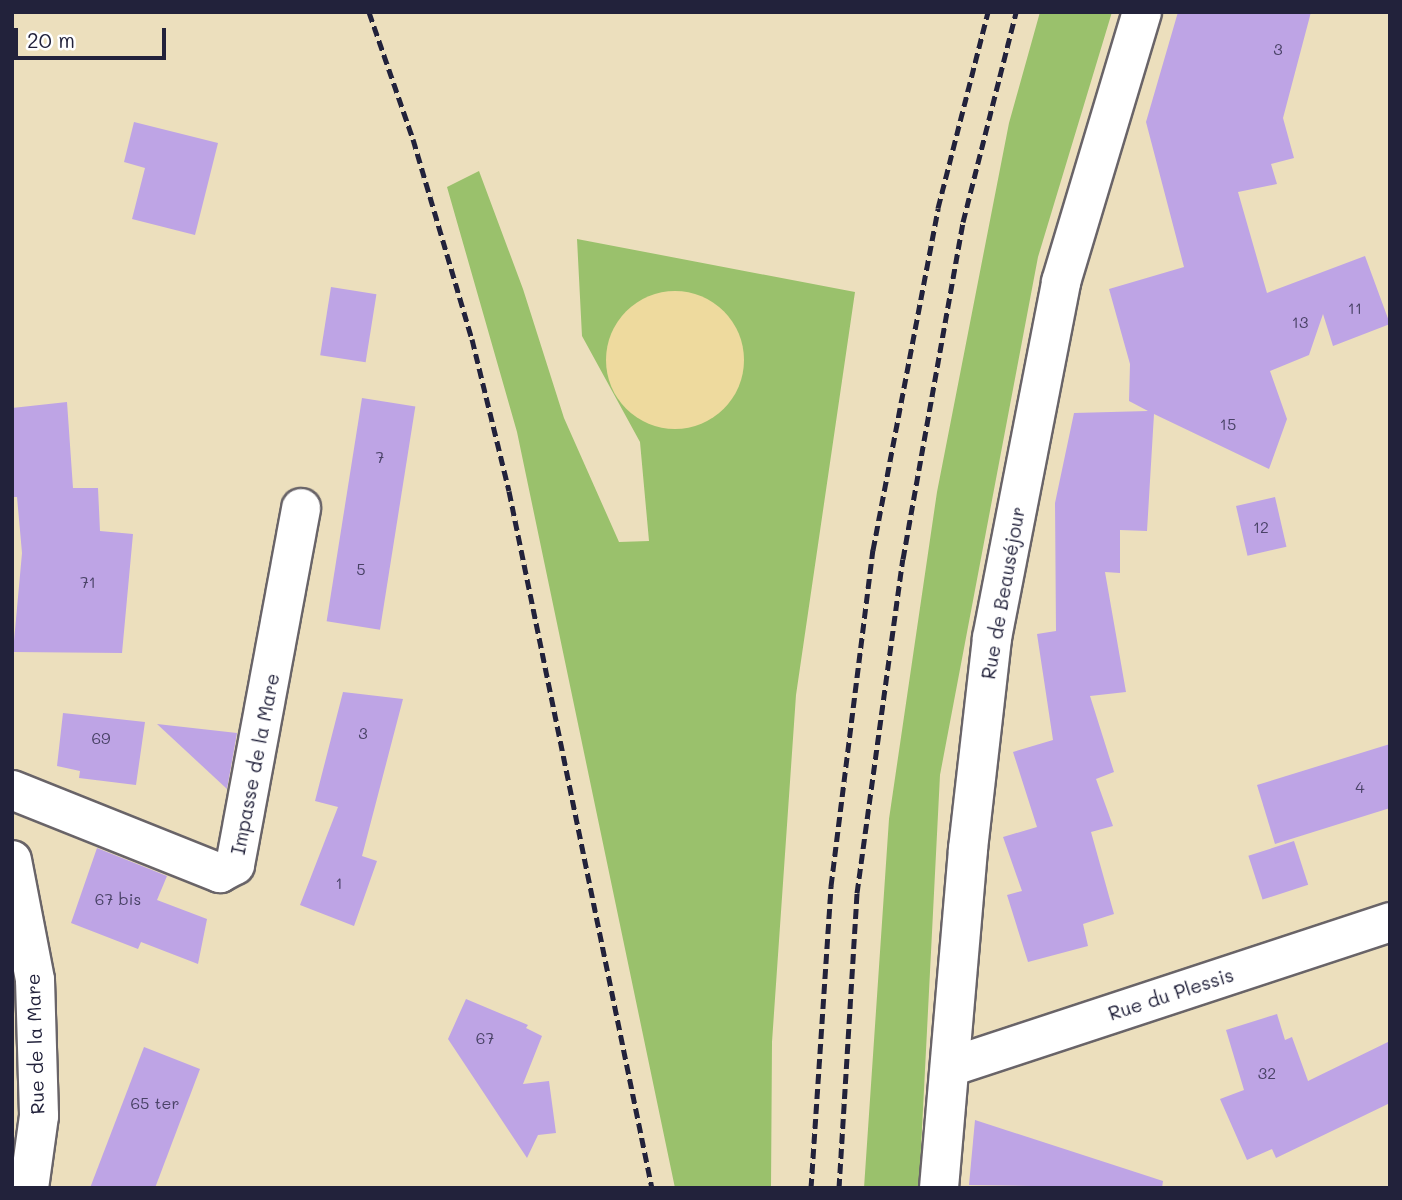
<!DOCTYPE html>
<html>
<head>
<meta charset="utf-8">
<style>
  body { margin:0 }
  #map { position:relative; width:1402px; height:1200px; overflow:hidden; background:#ecdfbd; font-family:Mali,sans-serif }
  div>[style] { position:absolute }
  .green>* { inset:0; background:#9ac16c }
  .sand>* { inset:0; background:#eeda9e }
  .round { border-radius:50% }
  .building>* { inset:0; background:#bea4e5; transform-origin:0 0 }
  .roads { filter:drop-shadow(2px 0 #696468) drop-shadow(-2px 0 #696468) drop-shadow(0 2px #696468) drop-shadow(0 -2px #696468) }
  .street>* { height:38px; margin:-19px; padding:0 19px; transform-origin:19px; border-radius:19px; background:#fff }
  .rail>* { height:5px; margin-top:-2.5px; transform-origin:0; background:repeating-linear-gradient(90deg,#22223b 0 10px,transparent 0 15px) }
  span { translate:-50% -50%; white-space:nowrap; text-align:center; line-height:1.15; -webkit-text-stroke:5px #fff; paint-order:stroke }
  .number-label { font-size:16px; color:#494266 }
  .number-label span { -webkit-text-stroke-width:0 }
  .street-label { font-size:19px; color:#22223b }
  .frame { position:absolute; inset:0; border:14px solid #22223b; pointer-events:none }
  .scale { position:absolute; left:14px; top:28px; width:152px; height:32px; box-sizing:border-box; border:4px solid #22223b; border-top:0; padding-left:9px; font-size:21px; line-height:24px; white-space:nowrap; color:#22223b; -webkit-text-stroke:5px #fff; paint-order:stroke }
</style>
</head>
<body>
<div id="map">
  <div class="green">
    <div style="clip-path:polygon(1040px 12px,1112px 12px,1038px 257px,940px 775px,919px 1188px,864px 1188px,889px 819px,937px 492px,1009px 123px)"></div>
    <div style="clip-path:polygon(479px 171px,523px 289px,564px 418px,619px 542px,649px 541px,640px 442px,582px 336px,577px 239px,855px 292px,796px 695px,772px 1042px,771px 1188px,675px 1188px,517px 432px,447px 187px)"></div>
  </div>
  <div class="sand">
    <div class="round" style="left:606px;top:291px;width:138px;height:138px"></div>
  </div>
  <div class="building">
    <div style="clip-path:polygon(1178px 12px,1311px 12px,1283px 118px,1294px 158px,1271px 164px,1277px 184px,1238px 192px,1267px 293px,1365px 256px,1390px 324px,1333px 346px,1323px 314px,1309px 355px,1270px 371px,1287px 419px,1269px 469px,1154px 414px,1147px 531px,1120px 530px,1120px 573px,1105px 572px,1126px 692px,1090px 696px,1114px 772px,1096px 779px,1113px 826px,1091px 832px,1114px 914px,1083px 924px,1088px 946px,1028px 962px,1007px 895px,1022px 891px,1003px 837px,1037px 827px,1013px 752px,1053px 740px,1037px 634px,1056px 631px,1055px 503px,1074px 413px,1148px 411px,1129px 401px,1130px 364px,1109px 289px,1184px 267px,1146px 122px)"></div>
    <div style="clip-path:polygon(134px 122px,218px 143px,195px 235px,132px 219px,145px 168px,124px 162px)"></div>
    <div style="left:331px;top:287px;width:46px;height:69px;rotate:9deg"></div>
    <div style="left:362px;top:398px;width:54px;height:226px;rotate:9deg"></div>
    <div style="clip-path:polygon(67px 402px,73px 488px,98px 488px,100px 531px,133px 534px,122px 653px,13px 652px,22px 553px,17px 497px,12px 497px,12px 408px)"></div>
    <div style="left:1275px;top:497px;width:51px;height:40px;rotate:77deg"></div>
    <div style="clip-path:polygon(343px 692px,403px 699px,362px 856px,377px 861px,354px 926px,300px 905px,338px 807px,315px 801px)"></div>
    <div style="clip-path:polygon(63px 713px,145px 722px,136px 785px,79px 778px,80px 771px,57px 766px)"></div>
    <div style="clip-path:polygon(157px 724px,237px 733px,227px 789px)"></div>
    <div style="clip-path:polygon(1390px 744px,1390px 808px,1275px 844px,1257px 785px)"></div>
    <div style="left:1294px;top:841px;width:46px;height:48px;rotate:72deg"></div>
    <div style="clip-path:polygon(97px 848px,167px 876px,157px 900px,207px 919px,198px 964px,141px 942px,138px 949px,71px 923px)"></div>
    <div style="clip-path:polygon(466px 999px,528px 1025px,526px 1028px,542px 1036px,523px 1084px,549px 1081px,556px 1133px,538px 1135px,527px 1158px,448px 1039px)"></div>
    <div style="clip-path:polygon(1277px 1014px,1285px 1040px,1292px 1037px,1308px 1081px,1390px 1041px,1390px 1103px,1276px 1158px,1272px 1149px,1247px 1160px,1220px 1099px,1244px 1090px,1226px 1030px)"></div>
    <div style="clip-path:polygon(144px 1047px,200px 1069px,155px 1188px,90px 1188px)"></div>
    <div style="clip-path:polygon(975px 1120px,1163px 1181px,1162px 1188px,969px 1185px)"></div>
  </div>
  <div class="roads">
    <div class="street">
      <div style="left:12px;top:790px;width:224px;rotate:21.8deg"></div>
      <div style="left:220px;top:873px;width:17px;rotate:-28deg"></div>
      <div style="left:235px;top:865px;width:363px;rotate:-79.5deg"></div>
      <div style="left:12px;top:860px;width:122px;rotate:79.1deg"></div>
      <div style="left:35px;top:980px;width:136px;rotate:88.3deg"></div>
      <div style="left:39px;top:1116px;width:73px;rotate:97.9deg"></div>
      <div style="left:953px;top:1066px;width:460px;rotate:-18.2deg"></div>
      <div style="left:939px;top:1188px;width:340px;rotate:-85.1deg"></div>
      <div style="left:968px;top:849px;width:212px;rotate:-83.5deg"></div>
      <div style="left:992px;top:638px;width:363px;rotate:-79deg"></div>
      <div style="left:1061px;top:282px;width:282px;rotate:-73.3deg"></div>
    </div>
  </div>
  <div class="rail">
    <div style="left:369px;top:12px;width:134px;rotate:70.9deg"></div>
    <div style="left:413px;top:139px;width:209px;rotate:73.6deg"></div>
    <div style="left:472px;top:339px;width:156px;rotate:76.3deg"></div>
    <div style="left:509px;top:491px;width:712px;rotate:78.41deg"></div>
    <div style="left:811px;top:1188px;width:303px;rotate:-86.2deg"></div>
    <div style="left:831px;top:886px;width:339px;rotate:-82.9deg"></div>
    <div style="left:873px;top:550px;width:348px;rotate:-79.2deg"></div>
    <div style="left:938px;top:208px;width:202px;rotate:-75.7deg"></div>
    <div style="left:839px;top:1188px;width:296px;rotate:-86.5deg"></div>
    <div style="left:857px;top:893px;width:337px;rotate:-82.2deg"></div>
    <div style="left:903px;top:559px;width:342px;rotate:-79.9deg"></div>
    <div style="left:963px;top:222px;width:217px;rotate:-75.8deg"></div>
  </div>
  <div class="number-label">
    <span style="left:1278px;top:49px">3</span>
    <span style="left:1355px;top:308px">11</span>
    <span style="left:1300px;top:322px">13</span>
    <span style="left:1228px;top:424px">15</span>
    <span style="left:380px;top:457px">7</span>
    <span style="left:1261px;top:527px">12</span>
    <span style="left:361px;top:569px">5</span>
    <span style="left:88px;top:582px">71</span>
    <span style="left:363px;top:733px">3</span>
    <span style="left:101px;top:738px">69</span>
    <span style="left:1360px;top:787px">4</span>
    <span style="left:339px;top:883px">1</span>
    <span style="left:118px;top:899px">67 bis</span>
    <span style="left:485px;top:1038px">67</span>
    <span style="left:1267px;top:1073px">32</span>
    <span style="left:155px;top:1103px">65 ter</span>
  </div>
  <div class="street-label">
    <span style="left:1003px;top:593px;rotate:-80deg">Rue de Beauséjour</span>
    <span style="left:255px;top:764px;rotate:-79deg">Impasse de la Mare</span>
    <span style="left:1171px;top:994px;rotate:-18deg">Rue du Plessis</span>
    <span style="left:35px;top:1044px;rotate:-92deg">Rue de la Mare</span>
  </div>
  <div class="frame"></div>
  <div class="scale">20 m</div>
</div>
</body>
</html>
